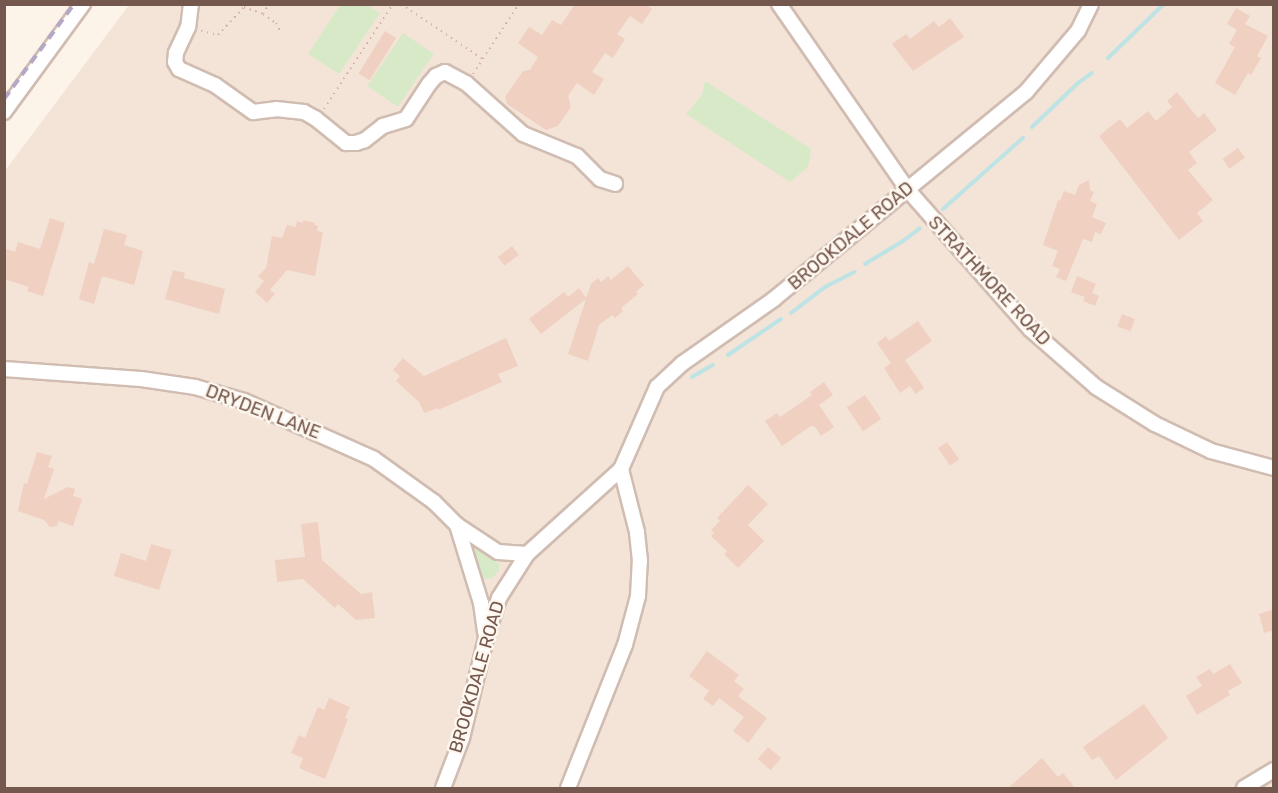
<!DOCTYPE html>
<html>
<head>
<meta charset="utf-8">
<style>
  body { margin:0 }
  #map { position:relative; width:1278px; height:793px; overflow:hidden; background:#fcf3e9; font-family:Rubik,sans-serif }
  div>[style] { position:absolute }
  .residential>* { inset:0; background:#f3e4d7 }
  .green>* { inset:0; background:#d8e9c7; transform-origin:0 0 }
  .stream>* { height:4px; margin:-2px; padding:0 2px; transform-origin:2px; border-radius:2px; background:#bde3e5 }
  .building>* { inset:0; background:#f0d0c1; transform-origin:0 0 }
  .path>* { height:2px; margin-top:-1px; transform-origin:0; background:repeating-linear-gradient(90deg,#d5b3a4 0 1.5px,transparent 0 6px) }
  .roads { filter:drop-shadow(2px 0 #d0bcb1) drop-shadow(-2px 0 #d0bcb1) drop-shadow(0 2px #d0bcb1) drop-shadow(0 -2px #d0bcb1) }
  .minor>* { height:14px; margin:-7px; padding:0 7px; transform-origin:7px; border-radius:7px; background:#fff }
  .rail>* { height:4px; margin-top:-2px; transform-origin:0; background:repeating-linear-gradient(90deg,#b5a7c6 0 9px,transparent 0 15px) }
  span { translate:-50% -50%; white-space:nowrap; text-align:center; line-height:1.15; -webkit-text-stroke:5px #fef7ef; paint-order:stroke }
  .street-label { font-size:18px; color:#75584d }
  .frame { position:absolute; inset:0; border:6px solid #75584d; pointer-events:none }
</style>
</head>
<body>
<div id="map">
  <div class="residential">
    <div style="clip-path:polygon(129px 5px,1273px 5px,1273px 788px,5px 788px,4px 172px)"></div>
  </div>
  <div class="green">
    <div style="clip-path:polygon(340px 5px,367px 5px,380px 13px,339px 74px,308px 54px)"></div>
    <div style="left:403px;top:33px;width:37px;height:64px;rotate:34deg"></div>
    <div style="clip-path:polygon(705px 81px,811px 149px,808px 167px,790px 182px,686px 114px,702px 95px)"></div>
    <div style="clip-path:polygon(474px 545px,499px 564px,499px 570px,493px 578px,483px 579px,479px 574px,470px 546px)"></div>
  </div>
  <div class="stream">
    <div style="left:1108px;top:58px;width:78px;rotate:-44deg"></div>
    <div style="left:1032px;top:127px;width:64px;rotate:-43.7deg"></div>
    <div style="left:1078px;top:83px;width:17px;rotate:-36deg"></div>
    <div style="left:943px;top:209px;width:107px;rotate:-41.6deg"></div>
    <div style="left:865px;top:264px;width:44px;rotate:-31.2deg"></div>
    <div style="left:903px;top:241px;width:21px;rotate:-37deg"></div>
    <div style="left:791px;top:313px;width:43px;rotate:-37.4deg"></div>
    <div style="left:825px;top:287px;width:33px;rotate:-27deg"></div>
    <div style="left:728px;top:355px;width:64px;rotate:-34.2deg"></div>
    <div style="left:692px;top:377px;width:24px;rotate:-30deg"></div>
  </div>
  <div class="building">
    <div style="clip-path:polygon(575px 4px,645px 4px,652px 9px,642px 24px,630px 16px,617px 34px,625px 39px,613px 58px,605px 53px,592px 72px,604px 79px,594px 95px,577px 83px,568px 96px,571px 107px,558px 126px,546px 130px,507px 104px,505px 97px,523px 71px,530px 70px,538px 57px,518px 43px,529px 27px,542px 35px,552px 20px,561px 25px)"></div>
    <div style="clip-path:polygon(1236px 8px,1250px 16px,1245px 24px,1268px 36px,1257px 56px,1261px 58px,1251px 75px,1248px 73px,1235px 95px,1215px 83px,1235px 47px,1229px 44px,1237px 30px,1227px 24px)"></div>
    <div style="clip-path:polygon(950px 18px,964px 37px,913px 71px,892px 44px,906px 34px,910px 39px,934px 21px,939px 27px)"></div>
    <div style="left:385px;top:31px;width:13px;height:50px;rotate:32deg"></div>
    <div style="clip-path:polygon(1177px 92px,1198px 118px,1204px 113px,1217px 130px,1189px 152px,1197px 163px,1188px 170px,1213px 200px,1197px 213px,1203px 221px,1179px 240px,1099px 136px,1120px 119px,1127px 128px,1148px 111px,1156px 121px,1172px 107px,1167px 101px)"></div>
    <div style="left:1238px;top:148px;width:12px;height:19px;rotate:55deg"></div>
    <div style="clip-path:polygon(1089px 180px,1090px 190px,1094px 192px,1090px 201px,1097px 204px,1092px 217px,1106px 223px,1101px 234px,1095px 232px,1092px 242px,1083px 239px,1066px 281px,1056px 277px,1060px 269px,1052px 266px,1058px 251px,1043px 245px,1058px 200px,1060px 201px,1064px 191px,1075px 195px,1079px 185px)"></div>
    <div style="clip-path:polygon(50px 218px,65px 223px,43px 296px,27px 291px,29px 287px,4px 279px,4px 248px,15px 252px,18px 242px,40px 249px)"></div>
    <div style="clip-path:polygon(303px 220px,315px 223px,314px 225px,318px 226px,317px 231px,323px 232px,315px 276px,287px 270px,270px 290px,275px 294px,267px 303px,255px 292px,264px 281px,258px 276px,266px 268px,272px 236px,282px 238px,287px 225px,296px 227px,297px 221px,303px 223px)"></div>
    <div style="clip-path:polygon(104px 229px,127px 235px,124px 245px,143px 251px,134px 285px,102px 276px,94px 304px,79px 299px,89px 262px,94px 264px)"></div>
    <div style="left:512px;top:246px;width:11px;height:18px;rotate:52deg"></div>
    <div style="clip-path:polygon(628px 266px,644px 285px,636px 292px,638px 294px,621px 308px,623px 311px,615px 318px,612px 315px,599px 325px,588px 361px,568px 354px,586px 299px,541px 334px,529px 319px,564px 292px,568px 297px,579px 288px,586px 298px,591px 284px,598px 278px,601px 282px,608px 276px,611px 280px)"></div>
    <div style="clip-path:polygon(173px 270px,185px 273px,184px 278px,225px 289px,219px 314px,165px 299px)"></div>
    <div style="clip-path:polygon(1077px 276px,1096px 284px,1092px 293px,1099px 296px,1095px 306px,1083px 301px,1085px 297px,1071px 292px)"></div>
    <div style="left:1122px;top:314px;width:14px;height:13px;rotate:21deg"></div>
    <div style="clip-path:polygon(918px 321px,932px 341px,905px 360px,924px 388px,915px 394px,910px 386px,900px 393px,884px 368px,891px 363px,877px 343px,886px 336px,889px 341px)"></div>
    <div style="clip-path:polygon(506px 338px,518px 366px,498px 374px,502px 382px,438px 410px,438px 408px,424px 413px,419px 402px,396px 381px,400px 376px,393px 370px,403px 358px,424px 376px)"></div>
    <div style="clip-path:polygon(824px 382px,833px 395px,819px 405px,834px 427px,821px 436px,815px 427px,811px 426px,782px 446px,765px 421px,777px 413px,780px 417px,812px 395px,810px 392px)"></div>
    <div style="left:865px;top:395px;width:29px;height:22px;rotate:56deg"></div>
    <div style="left:947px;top:442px;width:21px;height:11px;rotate:55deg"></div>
    <div style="clip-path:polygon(37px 452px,52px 456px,48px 467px,54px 469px,44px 499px,68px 487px,75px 489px,73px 496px,82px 499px,73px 526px,58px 521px,57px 526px,50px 527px,44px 520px,18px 511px,24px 483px,27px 484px)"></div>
    <div style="clip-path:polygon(748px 485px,768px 504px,748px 525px,764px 541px,738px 568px,724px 554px,727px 551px,711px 536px,714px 533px,711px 530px,720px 521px,717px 518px)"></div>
    <div style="clip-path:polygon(318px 522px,322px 560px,361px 594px,372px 592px,375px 618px,356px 620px,338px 604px,335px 608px,303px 579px,277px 582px,275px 560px,305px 557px,301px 524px)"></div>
    <div style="clip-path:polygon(151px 544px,172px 550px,159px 590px,114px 576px,121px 553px,146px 561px)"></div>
    <div style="clip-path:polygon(1274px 609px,1274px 630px,1264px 633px,1259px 614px)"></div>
    <div style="clip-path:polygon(707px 651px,739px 675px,734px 681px,744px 689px,738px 696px,767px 718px,748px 743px,733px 731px,744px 717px,719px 698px,713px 706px,703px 699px,709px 691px,689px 676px)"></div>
    <div style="clip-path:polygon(1230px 664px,1242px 683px,1228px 691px,1230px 695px,1197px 715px,1186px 696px,1202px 686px,1196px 677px,1210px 669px,1213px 674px)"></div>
    <div style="clip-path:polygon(329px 698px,350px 707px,345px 718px,348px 719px,325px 779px,299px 768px,303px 758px,291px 753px,299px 735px,305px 738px,318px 707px,324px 710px)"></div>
    <div style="clip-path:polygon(1144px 704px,1168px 738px,1116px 780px,1099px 756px,1092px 760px,1083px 747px)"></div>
    <div style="left:768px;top:747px;width:17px;height:16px;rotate:40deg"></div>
    <div style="clip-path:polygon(1042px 758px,1058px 777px,1063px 773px,1076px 789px,1007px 789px)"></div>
  </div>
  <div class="path">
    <div style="left:401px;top:4px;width:99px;rotate:33.9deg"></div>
    <div style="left:263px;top:14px;width:12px;rotate:-59deg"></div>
    <div style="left:201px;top:31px;width:17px;rotate:13deg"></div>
    <div style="left:218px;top:35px;width:38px;rotate:-47deg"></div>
    <div style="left:244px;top:7px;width:20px;rotate:20deg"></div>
    <div style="left:263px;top:14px;width:16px;rotate:35deg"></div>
    <div style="left:276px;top:23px;width:9px;rotate:63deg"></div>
    <div style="left:473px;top:74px;width:84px;rotate:-56.7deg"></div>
    <div style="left:324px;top:109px;width:126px;rotate:-56.7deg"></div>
  </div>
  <div class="roads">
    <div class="minor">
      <div style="left:191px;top:4px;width:23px;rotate:97deg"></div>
      <div style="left:188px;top:27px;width:29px;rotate:115deg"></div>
      <div style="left:176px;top:53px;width:9px;rotate:96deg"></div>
      <div style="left:175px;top:62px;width:8px;rotate:60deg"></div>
      <div style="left:179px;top:69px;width:39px;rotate:24deg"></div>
      <div style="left:215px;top:85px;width:47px;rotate:35.4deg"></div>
      <div style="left:253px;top:112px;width:23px;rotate:-7deg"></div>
      <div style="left:276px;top:109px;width:28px;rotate:6deg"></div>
      <div style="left:304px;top:112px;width:13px;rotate:29deg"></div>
      <div style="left:315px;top:118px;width:40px;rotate:39deg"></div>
      <div style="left:346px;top:143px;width:10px"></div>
      <div style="left:356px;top:143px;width:9px;rotate:-18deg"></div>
      <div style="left:365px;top:140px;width:23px;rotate:-38deg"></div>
      <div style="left:383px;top:126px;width:24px;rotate:-17deg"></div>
      <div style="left:406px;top:119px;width:42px;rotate:-56.7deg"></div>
      <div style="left:429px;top:84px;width:11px;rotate:-49deg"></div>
      <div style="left:436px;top:76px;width:10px;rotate:-24deg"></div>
      <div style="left:445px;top:72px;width:24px;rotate:28deg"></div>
      <div style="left:466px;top:83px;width:76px;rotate:41.8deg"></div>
      <div style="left:523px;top:134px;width:58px;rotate:22.2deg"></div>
      <div style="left:577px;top:156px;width:33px;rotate:45deg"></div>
      <div style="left:600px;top:179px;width:16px;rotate:18deg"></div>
      <div style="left:779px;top:4px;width:225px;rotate:55.3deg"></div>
      <div style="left:907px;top:189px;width:186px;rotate:48.7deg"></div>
      <div style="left:1030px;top:329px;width:88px;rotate:41.3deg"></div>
      <div style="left:1096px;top:387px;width:70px;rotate:32.1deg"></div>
      <div style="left:1155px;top:424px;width:62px;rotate:25.7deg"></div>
      <div style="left:1211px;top:451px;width:65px;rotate:15.1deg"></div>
      <div style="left:4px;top:112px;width:134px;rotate:-53.8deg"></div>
      <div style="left:4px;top:369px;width:137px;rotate:4.2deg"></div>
      <div style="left:141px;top:379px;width:55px;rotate:8.4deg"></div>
      <div style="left:195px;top:387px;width:51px;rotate:15.9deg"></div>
      <div style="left:244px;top:401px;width:142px;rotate:24deg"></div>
      <div style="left:374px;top:459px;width:74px;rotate:35.6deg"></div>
      <div style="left:434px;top:502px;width:33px;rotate:45deg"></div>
      <div style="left:457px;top:525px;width:49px;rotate:33.4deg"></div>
      <div style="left:498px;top:552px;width:29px;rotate:4deg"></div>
      <div style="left:457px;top:525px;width:82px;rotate:72.9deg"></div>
      <div style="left:481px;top:603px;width:30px;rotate:82deg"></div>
      <div style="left:443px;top:788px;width:53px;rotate:-69.2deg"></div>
      <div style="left:462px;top:738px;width:103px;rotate:-76.5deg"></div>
      <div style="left:486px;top:638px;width:42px;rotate:-72deg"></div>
      <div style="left:499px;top:598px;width:52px;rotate:-57.5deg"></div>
      <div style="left:527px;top:554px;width:127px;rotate:-42.1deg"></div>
      <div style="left:621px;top:469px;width:90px;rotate:-66.3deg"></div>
      <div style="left:657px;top:387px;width:35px;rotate:-43deg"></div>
      <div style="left:683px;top:363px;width:111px;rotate:-35.1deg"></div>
      <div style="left:774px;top:299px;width:326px;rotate:-39.4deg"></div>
      <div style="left:1026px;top:92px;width:80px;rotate:-49.6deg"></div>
      <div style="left:1078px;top:31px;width:30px;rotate:-64deg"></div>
      <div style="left:568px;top:788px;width:154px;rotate:-68.3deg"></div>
      <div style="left:625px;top:645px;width:51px;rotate:-75.1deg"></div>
      <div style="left:638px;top:596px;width:35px;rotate:-87deg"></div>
      <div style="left:640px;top:561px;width:29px;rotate:-96deg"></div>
      <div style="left:637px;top:532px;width:65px;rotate:-104.3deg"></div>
      <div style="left:1244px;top:788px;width:35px;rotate:-31deg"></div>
    </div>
  </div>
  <div class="rail">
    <div style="left:4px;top:99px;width:118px;rotate:-53.6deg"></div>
  </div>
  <div class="street-label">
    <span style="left:851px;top:236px;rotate:-40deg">BROOKDALE ROAD</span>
    <span style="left:989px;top:281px;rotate:47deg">STRATHMORE ROAD</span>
    <span style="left:263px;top:412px;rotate:21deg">DRYDEN LANE</span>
    <span style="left:477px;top:677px;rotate:-74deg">BROOKDALE ROAD</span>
  </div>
  <div class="frame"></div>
</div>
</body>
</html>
